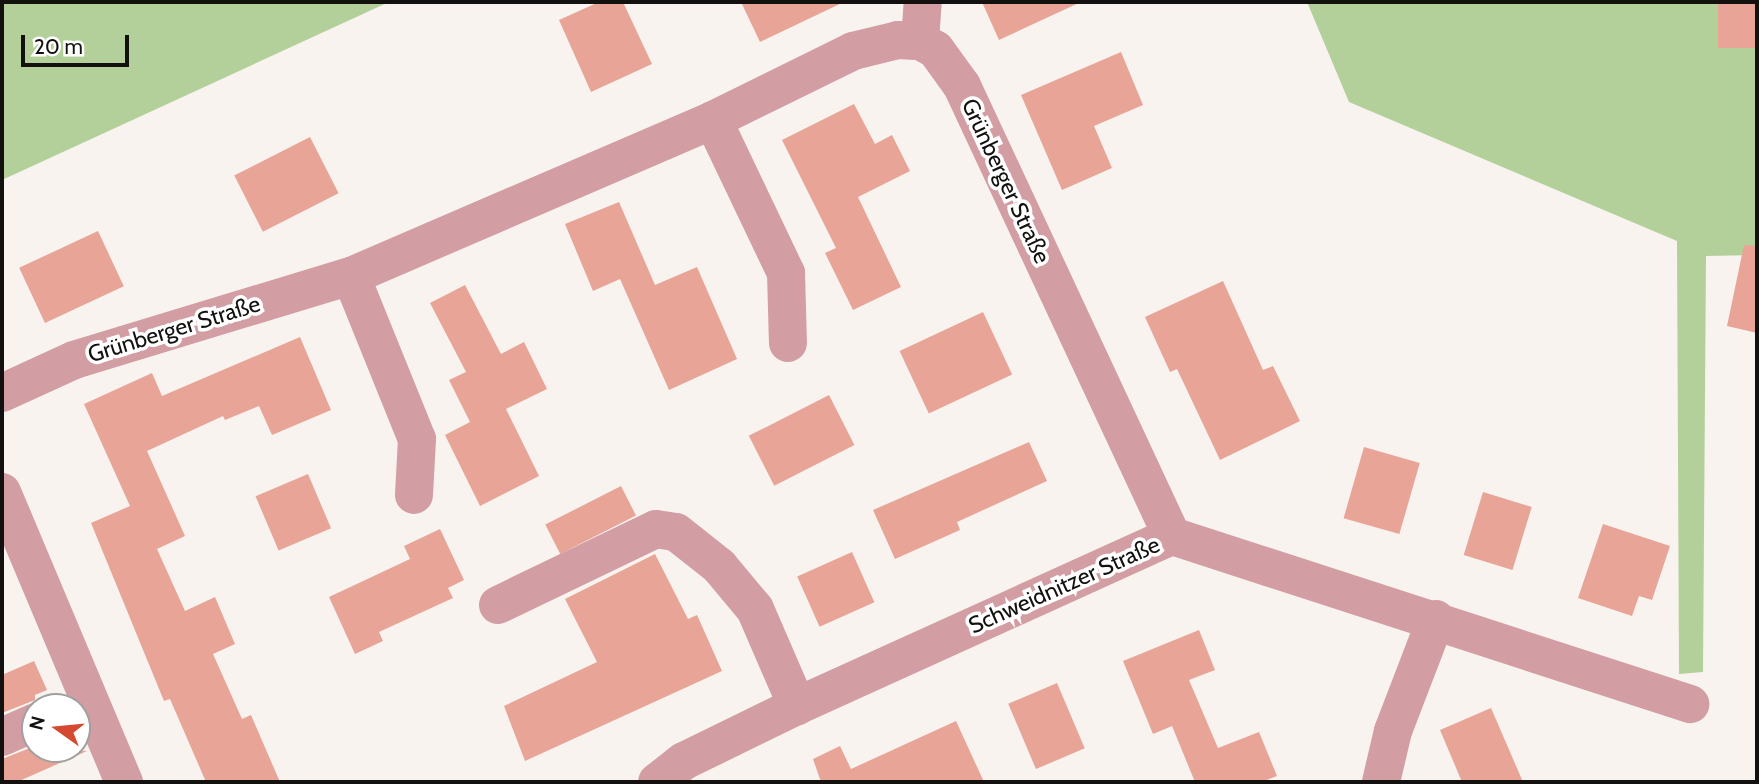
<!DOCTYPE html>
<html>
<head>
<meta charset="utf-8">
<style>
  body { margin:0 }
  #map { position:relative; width:1759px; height:784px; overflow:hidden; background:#f8f3ef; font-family:Cabin,sans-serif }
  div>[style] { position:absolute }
  .green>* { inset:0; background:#b3d09a }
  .building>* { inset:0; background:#e7a497; transform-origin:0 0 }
  .minor>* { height:38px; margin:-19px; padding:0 19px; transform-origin:19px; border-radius:19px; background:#d29da3 }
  span { translate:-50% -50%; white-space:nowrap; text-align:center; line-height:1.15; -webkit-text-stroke:7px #fff; paint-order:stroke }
  .street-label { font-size:23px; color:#12110f }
  .frame { position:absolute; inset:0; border:4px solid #12110f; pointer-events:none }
  .north { position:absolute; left:21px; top:693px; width:70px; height:70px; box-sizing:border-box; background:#fff; border:2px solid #a0a09f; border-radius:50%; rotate:285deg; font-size:19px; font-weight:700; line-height:28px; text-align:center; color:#12110f }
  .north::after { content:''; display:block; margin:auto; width:24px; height:32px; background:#d54931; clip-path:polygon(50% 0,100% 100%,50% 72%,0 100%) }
  .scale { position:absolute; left:21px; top:35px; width:108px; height:32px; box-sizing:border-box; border:4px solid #12110f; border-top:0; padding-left:9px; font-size:21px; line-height:24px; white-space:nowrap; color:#12110f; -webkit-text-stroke:5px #fff; paint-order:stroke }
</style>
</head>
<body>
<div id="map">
  <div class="green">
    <div style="clip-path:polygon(2px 2px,389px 2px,2px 180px)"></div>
    <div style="clip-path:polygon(1307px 2px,1757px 2px,1757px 255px,1706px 256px,1703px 672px,1679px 674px,1677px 241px,1349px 102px)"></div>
  </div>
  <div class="building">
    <div style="clip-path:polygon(599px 2px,623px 2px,652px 64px,591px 92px,559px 20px)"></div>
    <div style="clip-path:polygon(741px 2px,844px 2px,760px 42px)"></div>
    <div style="clip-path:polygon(982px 2px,1081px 2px,999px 40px)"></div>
    <div style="left:1718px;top:2px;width:39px;height:46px"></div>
    <div style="clip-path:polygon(1121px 52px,1143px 105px,1094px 126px,1112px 168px,1062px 190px,1021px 95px)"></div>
    <div style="clip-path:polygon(854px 104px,875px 144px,892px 135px,910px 171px,858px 197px,901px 287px,853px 310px,825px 253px,836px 248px,782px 140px)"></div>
    <div style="left:310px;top:137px;width:63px;height:85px;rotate:63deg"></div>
    <div style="clip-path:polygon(619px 202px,655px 285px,697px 267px,737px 359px,669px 390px,620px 279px,593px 291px,565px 224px)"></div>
    <div style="left:98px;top:231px;width:61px;height:87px;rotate:65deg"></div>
    <div style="clip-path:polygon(1744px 245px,1757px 246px,1757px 333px,1727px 326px)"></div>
    <div style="clip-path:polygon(1223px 281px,1263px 370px,1273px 366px,1300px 421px,1220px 460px,1177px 369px,1170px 372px,1145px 317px)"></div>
    <div style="clip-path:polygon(465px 285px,501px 354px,524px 342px,547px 389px,506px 409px,539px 476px,480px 506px,445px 435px,470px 422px,449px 380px,466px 372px,430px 303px)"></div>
    <div style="left:983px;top:312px;width:69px;height:92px;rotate:65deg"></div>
    <div style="clip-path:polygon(300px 337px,331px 410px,272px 435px,259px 406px,225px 420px,223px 416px,147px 451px,185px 536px,157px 549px,185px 611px,215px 597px,235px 644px,213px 654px,242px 719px,251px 715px,280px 782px,206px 782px,170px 699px,164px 701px,91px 523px,130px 506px,84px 404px,152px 373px,162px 396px)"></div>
    <div style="left:829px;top:395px;width:56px;height:90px;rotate:63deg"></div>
    <div style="clip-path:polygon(1029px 442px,1047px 481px,957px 522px,960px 530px,895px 559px,873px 510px)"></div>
    <div style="left:1364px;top:447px;width:58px;height:74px;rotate:16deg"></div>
    <div style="left:308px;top:474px;width:59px;height:57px;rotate:67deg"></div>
    <div style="left:621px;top:486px;width:33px;height:85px;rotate:63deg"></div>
    <div style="left:1483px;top:492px;width:51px;height:66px;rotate:17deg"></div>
    <div style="clip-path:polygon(1603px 524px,1670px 546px,1652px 600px,1639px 596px,1632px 616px,1578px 598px)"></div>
    <div style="clip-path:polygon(440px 529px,464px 580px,448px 588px,453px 598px,379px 632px,383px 641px,355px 654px,329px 597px,410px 559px,404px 546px)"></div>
    <div style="left:852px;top:552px;width:55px;height:60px;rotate:66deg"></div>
    <div style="clip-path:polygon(655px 554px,688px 619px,697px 615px,722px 671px,525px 761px,504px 706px,597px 662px,565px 599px)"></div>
    <div style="clip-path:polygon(1199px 630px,1215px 670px,1189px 680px,1218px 748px,1259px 732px,1277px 776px,1261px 782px,1195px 782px,1172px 726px,1153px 734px,1123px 661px)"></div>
    <div style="clip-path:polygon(34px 661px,47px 690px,35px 695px,35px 700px,2px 713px,2px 675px)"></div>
    <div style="left:1057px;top:683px;width:71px;height:53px;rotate:67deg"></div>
    <div style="clip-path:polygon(1491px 708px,1523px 782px,1462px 782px,1440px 730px)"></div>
    <div style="clip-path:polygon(956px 721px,984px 782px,821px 782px,813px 759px,840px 746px,851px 769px)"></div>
    <div style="clip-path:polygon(35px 746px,35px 749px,87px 751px,17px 782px,2px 782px,2px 759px)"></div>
  </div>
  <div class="minor">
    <div style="left:920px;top:41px;width:39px;rotate:-86deg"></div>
    <div style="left:713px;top:120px;width:170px;rotate:64.5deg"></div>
    <div style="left:786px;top:273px;width:70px;rotate:88.4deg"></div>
    <div style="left:351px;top:276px;width:176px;rotate:68deg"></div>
    <div style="left:417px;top:439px;width:56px;rotate:93.1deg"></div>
    <div style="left:2px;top:393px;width:79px;rotate:-24.6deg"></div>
    <div style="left:74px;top:360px;width:289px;rotate:-16.9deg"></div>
    <div style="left:351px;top:276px;width:394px;rotate:-23.3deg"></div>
    <div style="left:713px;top:120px;width:156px;rotate:-26.2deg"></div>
    <div style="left:853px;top:51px;width:46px;rotate:-13.7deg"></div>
    <div style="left:898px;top:40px;width:22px;rotate:3deg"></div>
    <div style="left:920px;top:41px;width:18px;rotate:29deg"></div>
    <div style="left:936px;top:50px;width:44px;rotate:54.2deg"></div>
    <div style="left:962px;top:86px;width:497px;rotate:65deg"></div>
    <div style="left:2px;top:492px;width:315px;rotate:67.2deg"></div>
    <div style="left:498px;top:605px;width:175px;rotate:-25.7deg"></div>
    <div style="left:656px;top:529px;width:20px;rotate:9deg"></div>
    <div style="left:676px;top:532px;width:55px;rotate:38.3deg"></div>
    <div style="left:719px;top:566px;width:56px;rotate:50.1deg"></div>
    <div style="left:755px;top:609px;width:106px;rotate:66.6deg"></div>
    <div style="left:2px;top:737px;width:36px;rotate:-24deg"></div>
    <div style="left:657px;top:782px;width:34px;rotate:-38deg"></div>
    <div style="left:684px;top:761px;width:126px;rotate:-26deg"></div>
    <div style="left:797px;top:706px;width:412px;rotate:-24.4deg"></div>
    <div style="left:1172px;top:536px;width:545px;rotate:17.97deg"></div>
    <div style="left:1381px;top:782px;width:52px;rotate:-76.8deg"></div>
    <div style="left:1393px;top:731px;width:120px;rotate:-69deg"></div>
  </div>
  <div class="street-label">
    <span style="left:1006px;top:181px;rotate:65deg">Grünberger Straße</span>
    <span style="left:174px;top:329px;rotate:-17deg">Grünberger Straße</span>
    <span style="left:1064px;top:585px;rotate:-24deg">Schweidnitzer Straße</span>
  </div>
  <div class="frame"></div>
  <div class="north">N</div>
  <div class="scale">20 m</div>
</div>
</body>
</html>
